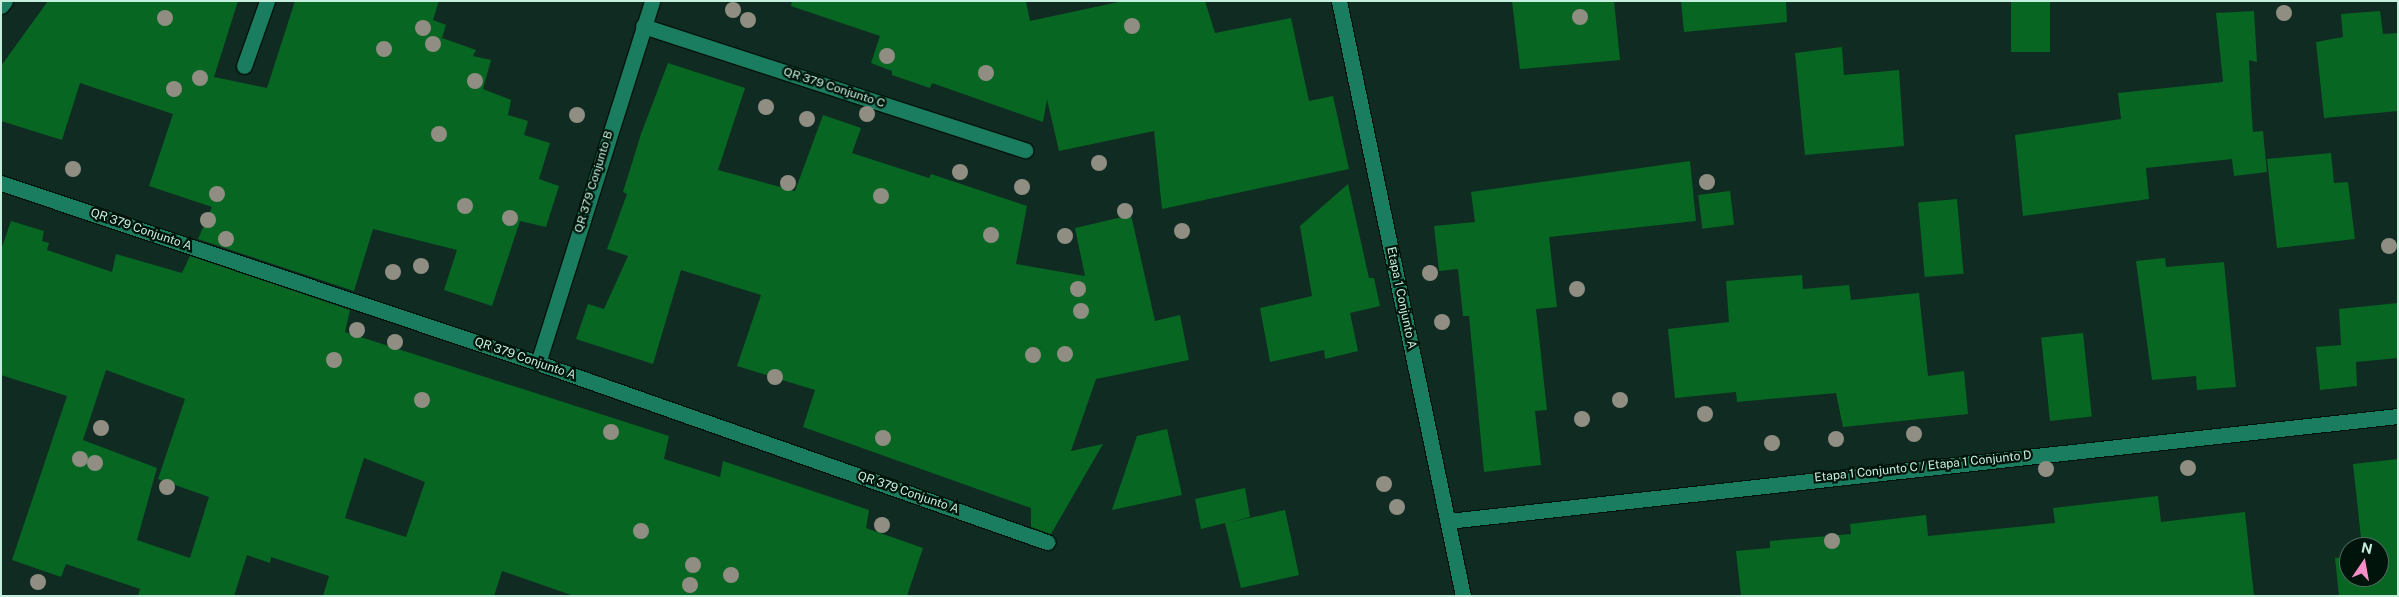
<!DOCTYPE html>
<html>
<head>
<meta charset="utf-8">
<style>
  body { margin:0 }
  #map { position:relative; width:2399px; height:597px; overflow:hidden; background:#102c22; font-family:"Public Sans",sans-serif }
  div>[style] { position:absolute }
  .building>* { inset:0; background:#066622; transform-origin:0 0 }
  .roads { filter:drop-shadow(1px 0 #00140b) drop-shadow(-1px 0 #00140b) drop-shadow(0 1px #00140b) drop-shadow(0 -1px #00140b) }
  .minor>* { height:15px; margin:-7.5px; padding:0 7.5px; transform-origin:7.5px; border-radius:7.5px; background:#1b7d5f }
  .trees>* { width:16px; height:16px; margin:-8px; border-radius:50%; background:#908e83 }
  span { translate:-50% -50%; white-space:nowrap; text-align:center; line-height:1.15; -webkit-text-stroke:4.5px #00140b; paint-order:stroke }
  .street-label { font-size:12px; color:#c5efdd }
  .frame { position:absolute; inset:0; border:2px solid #c5efdd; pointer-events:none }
  .north { position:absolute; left:2339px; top:537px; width:50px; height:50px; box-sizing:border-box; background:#00140b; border:1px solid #4f6c5f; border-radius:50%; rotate:12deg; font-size:14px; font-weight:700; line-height:20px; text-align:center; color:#c5efdd }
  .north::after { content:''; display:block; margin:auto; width:18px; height:22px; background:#f98fc9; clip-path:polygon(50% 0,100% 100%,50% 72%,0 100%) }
</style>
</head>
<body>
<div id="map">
  <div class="building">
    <div style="clip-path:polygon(48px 1px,238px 1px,214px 77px,267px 88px,295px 1px,439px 1px,433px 20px,446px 25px,442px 38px,476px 50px,473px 56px,491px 60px,483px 89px,511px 100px,508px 115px,528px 121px,524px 135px,550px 143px,539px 179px,559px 186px,546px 227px,520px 221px,492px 306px,444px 290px,457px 250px,373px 229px,354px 291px,198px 239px,212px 207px,149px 186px,173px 114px,80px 83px,62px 140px,1px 121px,1px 66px)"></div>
    <div style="clip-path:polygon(792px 1px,1026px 1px,1030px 21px,1123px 1px,1205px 1px,1215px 33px,1291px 18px,1309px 101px,1333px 96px,1349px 169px,1162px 209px,1154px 131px,1059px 151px,1047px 99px,1043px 122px,932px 83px,930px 88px,892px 75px,892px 71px,871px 63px,880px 36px,791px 6px)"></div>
    <div style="clip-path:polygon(1512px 1px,1614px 1px,1620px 60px,1520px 69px)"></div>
    <div style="clip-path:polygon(1681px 1px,1786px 1px,1787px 22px,1684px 32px)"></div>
    <div style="left:2011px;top:1px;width:39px;height:51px"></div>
    <div style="clip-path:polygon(2254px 11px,2257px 62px,2249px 60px,2251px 104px,2253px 132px,2263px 131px,2267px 172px,2234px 176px,2232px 159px,2146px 168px,2149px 199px,2023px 216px,2015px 135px,2121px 119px,2118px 93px,2223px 82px,2216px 13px)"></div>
    <div style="clip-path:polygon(2380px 11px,2383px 34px,2398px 33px,2398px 111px,2324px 118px,2316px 42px,2343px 37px,2341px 14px)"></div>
    <div style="clip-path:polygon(1842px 47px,1844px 75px,1899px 70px,1904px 146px,1805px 155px,1795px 53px)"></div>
    <div style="clip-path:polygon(668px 63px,745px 88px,718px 170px,795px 191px,823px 115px,861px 128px,852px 153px,929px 178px,931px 174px,1027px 206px,1016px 264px,1085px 276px,1075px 228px,1131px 215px,1155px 321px,1180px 315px,1189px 360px,1096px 379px,1071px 451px,1103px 444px,1051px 534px,1031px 527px,1031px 508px,803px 427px,815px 390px,737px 366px,761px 295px,681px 270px,653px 364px,576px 339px,588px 304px,604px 309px,628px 256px,607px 249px,627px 194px,623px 192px,641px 134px)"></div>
    <div style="clip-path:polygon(2331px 153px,2334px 183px,2348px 182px,2355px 239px,2277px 248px,2267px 159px)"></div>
    <div style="clip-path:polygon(1690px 161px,1696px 221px,1549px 237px,1557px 307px,1536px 309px,1547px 410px,1535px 411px,1541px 465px,1484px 472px,1469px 316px,1463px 316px,1458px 269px,1439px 271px,1434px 226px,1475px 222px,1471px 192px)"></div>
    <div style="clip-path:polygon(1348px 184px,1369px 278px,1374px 278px,1380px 306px,1350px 313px,1358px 351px,1325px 359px,1324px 350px,1270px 362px,1260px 308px,1312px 296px,1300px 226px)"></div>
    <div style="left:1730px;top:191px;width:34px;height:32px;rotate:83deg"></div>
    <div style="left:1957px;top:199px;width:75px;height:39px;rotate:85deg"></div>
    <div style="clip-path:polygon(evenodd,11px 221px,44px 231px,42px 241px,49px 243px,47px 250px,112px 272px,116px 254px,182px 273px,190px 256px,350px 310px,345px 332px,669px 436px,664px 459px,720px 477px,723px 461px,869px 510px,866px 528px,923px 548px,907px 596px,574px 596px,502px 571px,494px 596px,323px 596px,329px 576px,271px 557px,270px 563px,247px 555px,234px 596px,138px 596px,140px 589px,66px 564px,61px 577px,12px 560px,67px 396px,1px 375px,1px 250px,11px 221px,106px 370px,185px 399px,158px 479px,209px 497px,190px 558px,137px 540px,157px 468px,83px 440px,106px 370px,11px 221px,364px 458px,425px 482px,406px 537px,345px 518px,364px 458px)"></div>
    <div style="clip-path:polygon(2165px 258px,2166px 267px,2224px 262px,2236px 387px,2197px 390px,2196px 376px,2152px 380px,2136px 261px)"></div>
    <div style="clip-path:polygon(1802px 275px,1803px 289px,1849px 285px,1851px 300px,1919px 293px,1928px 376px,1964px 371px,1968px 414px,1843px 427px,1836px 393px,1737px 402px,1736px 392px,1675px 398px,1668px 329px,1729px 322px,1726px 281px)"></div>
    <div style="clip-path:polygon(2398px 303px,2398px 358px,2356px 362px,2357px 386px,2320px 390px,2316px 347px,2341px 345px,2339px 309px)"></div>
    <div style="left:2083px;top:333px;width:84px;height:42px;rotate:84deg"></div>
    <div style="clip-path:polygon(1167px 429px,1182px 495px,1112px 510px,1137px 436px)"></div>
    <div style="clip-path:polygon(2398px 459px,2398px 596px,2339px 596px,2335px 558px,2349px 557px,2349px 577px,2379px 577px,2379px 547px,2362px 547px,2353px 464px)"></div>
    <div style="clip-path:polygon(1245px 488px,1250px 517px,1231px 522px,1285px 510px,1299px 575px,1241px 588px,1225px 523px,1201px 529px,1195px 499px)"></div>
    <div style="clip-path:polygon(2158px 496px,2161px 522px,2245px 512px,2254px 596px,1741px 596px,1736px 551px,1770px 548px,1770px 541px,1851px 534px,1850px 524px,1926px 515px,1928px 536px,2055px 523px,2053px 508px)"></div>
  </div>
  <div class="roads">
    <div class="minor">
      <div style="left:1339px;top:1px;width:608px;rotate:78.23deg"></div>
      <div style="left:1px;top:6px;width:6px;rotate:-51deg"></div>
      <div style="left:643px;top:26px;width:402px;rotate:18deg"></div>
      <div style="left:244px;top:66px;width:69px;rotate:-70.5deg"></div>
      <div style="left:1px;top:183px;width:566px;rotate:18.53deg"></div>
      <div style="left:538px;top:363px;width:540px;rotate:19.38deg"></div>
      <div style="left:538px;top:363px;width:380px;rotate:-72.5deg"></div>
      <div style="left:1448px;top:521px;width:956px;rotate:-6.31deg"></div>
    </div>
  </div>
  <div class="trees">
    <div style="left:733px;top:10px"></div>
    <div style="left:2284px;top:13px"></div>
    <div style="left:1580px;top:17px"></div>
    <div style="left:165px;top:18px"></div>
    <div style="left:748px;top:20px"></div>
    <div style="left:1132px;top:26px"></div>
    <div style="left:423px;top:28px"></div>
    <div style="left:433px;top:44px"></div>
    <div style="left:384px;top:49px"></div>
    <div style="left:887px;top:56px"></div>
    <div style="left:986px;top:73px"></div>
    <div style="left:200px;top:78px"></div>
    <div style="left:475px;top:81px"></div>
    <div style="left:174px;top:89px"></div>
    <div style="left:766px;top:107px"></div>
    <div style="left:867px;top:114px"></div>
    <div style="left:577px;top:115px"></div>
    <div style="left:807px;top:119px"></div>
    <div style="left:439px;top:134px"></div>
    <div style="left:1099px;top:163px"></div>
    <div style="left:73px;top:169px"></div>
    <div style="left:960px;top:172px"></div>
    <div style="left:1707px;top:182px"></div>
    <div style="left:788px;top:183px"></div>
    <div style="left:1022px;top:187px"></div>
    <div style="left:217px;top:194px"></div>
    <div style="left:881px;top:196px"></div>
    <div style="left:465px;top:206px"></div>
    <div style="left:1125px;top:211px"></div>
    <div style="left:510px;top:218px"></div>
    <div style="left:208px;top:220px"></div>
    <div style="left:1182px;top:231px"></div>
    <div style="left:991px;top:235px"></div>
    <div style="left:1065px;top:236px"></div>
    <div style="left:226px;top:239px"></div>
    <div style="left:2389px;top:246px"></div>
    <div style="left:421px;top:266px"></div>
    <div style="left:393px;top:272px"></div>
    <div style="left:1430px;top:273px"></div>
    <div style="left:1078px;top:289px"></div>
    <div style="left:1577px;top:289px"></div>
    <div style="left:1081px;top:311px"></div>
    <div style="left:1442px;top:322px"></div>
    <div style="left:357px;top:330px"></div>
    <div style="left:395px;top:342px"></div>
    <div style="left:1065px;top:354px"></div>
    <div style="left:1033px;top:355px"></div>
    <div style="left:334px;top:360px"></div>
    <div style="left:775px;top:377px"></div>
    <div style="left:422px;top:400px"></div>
    <div style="left:1620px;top:400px"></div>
    <div style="left:1705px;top:414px"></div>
    <div style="left:1582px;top:419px"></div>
    <div style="left:101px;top:428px"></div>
    <div style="left:611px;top:432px"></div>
    <div style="left:1914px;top:434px"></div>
    <div style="left:883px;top:438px"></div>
    <div style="left:1836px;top:439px"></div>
    <div style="left:1772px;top:443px"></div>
    <div style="left:80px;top:459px"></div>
    <div style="left:95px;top:463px"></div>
    <div style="left:2188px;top:468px"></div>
    <div style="left:2046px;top:469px"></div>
    <div style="left:1384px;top:484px"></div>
    <div style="left:167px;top:487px"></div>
    <div style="left:1397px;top:507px"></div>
    <div style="left:882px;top:525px"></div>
    <div style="left:641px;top:531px"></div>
    <div style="left:1832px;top:541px"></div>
    <div style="left:693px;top:565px"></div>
    <div style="left:731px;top:575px"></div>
    <div style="left:38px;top:582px"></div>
    <div style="left:690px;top:585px"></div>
  </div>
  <div class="street-label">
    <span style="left:834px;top:88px;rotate:18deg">QR 379 Conjunto C</span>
    <span style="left:594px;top:182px;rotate:-73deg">QR 379 Conjunto B</span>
    <span style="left:141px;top:230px;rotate:19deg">QR 379 Conjunto A</span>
    <span style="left:1401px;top:298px;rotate:78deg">Etapa 1 Conjunto A</span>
    <span style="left:525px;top:359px;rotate:19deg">QR 379 Conjunto A</span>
    <span style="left:1923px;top:467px;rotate:-6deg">Etapa 1 Conjunto C / Etapa 1 Conjunto D</span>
    <span style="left:908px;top:493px;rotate:19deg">QR 379 Conjunto A</span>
  </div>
  <div class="frame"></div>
  <div class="north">N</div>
</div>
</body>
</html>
